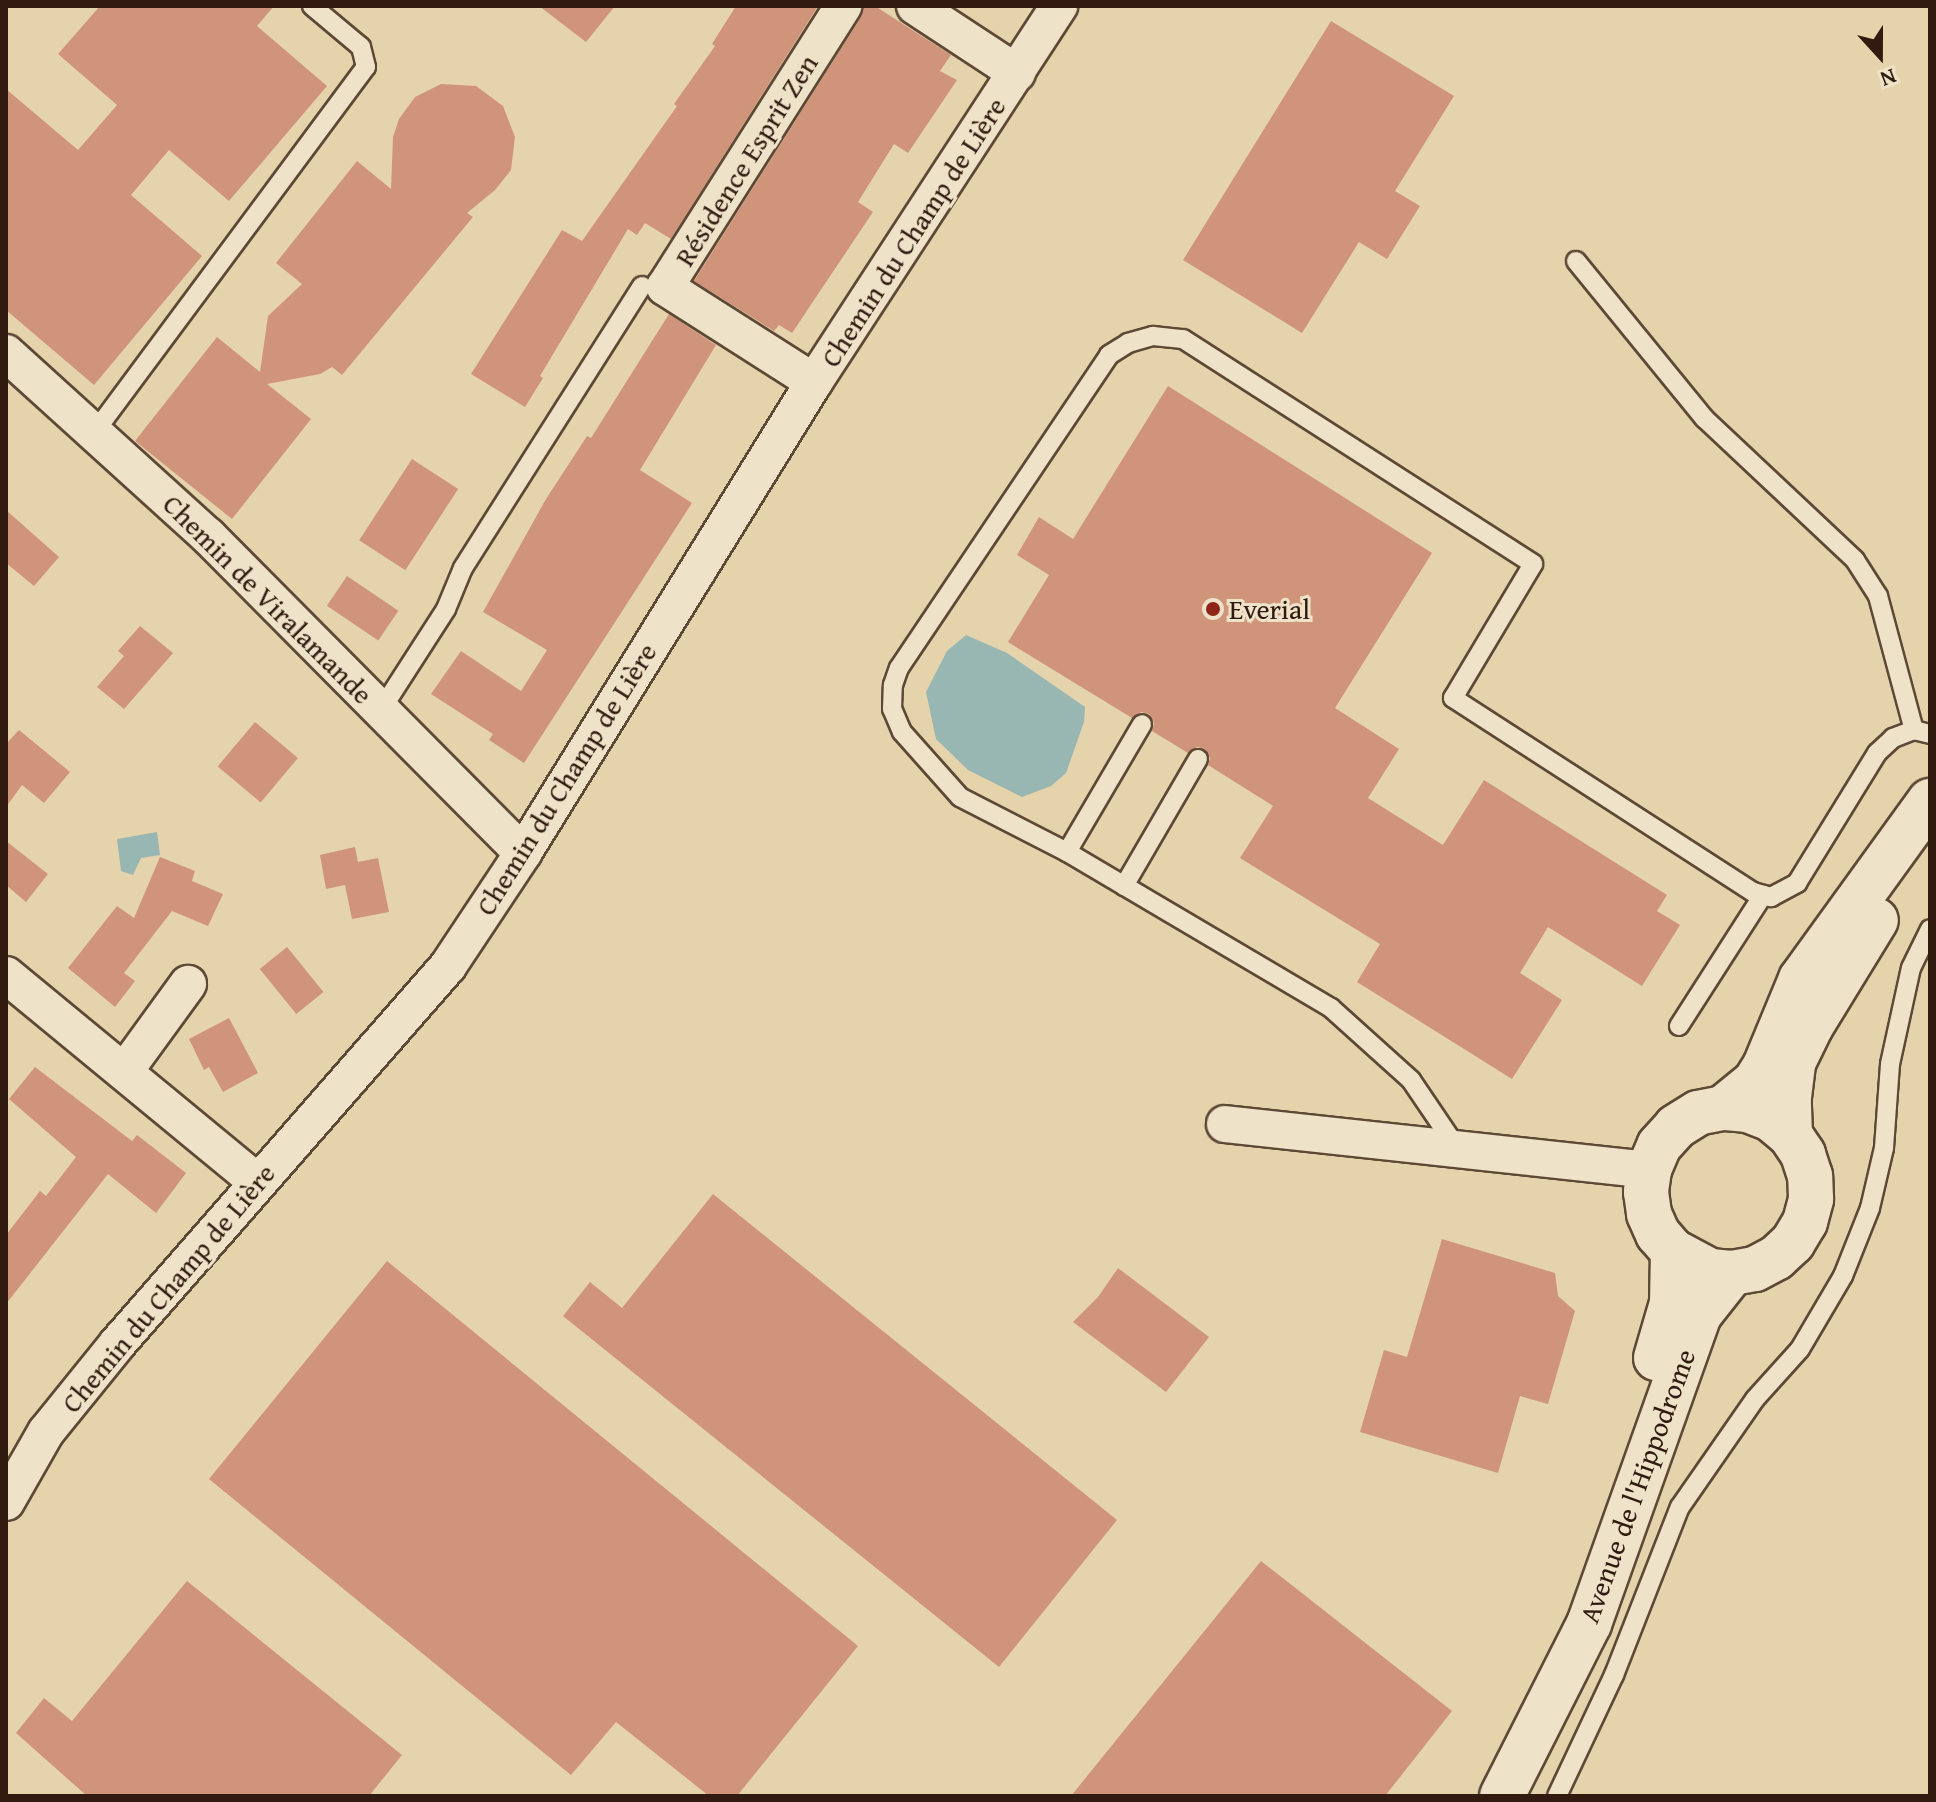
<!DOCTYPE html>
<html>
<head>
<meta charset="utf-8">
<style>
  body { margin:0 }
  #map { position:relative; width:1936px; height:1802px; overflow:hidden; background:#e5d3ab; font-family:"Gentium Book Plus",serif }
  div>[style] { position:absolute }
  .water>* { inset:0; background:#98b6b2 }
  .building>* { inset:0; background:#d0947b; transform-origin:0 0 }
  .roads { filter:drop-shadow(2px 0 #5e4836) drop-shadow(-2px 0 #5e4836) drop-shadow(0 2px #5e4836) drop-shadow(0 -2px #5e4836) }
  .lane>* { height:18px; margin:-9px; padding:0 9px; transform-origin:9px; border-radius:9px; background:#eee2c8 }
  .street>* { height:36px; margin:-18px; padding:0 18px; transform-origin:18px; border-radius:18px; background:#eee2c8 }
  .secondary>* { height:44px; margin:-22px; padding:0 22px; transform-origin:22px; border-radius:22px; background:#eee2c8 }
  .dots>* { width:22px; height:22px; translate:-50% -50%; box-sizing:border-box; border:4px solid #eee2c8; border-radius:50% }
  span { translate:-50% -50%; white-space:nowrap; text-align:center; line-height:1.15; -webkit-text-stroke:6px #eee2c8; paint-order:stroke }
  .street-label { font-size:28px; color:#311a0f }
  .poi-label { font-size:28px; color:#311a0f }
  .left { translate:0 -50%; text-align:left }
  .frame { position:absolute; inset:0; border:8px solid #311a0f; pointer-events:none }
  .north { position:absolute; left:1840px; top:16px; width:80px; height:80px; -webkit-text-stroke:6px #eee2c8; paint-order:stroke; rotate:159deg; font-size:22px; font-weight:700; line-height:32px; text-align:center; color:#311a0f }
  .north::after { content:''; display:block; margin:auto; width:28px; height:36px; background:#311a0f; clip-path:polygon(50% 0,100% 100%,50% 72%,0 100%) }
</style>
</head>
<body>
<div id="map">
  <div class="water">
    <div style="clip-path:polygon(966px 635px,1007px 653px,1085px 707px,1084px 722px,1066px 773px,1051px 786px,1022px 797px,968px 770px,936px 739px,926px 692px,947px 651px)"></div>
    <div style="clip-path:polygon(157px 832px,160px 855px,141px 858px,133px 875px,121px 871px,117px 839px)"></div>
  </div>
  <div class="building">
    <div style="clip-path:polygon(100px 6px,274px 6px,257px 26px,327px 86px,229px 201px,169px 150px,131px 195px,202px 256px,94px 385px,6px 310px,6px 89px,78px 150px,117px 105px,58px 54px)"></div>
    <div style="clip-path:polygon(539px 6px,615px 6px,586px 42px)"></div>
    <div style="clip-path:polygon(736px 6px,818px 6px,671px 239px,645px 223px,637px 235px,628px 229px,540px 376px,543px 378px,525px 407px,471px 374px,562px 230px,582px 241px,677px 106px,674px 104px,715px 46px,712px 44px)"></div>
    <div style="clip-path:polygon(864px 6px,875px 6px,951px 55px,940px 71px,957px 80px,908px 153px,894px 144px,858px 202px,873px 212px,792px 333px,779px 325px,774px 331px,694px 281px,861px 17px)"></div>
    <div style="clip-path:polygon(1331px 21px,1454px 96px,1395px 191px,1420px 206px,1387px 259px,1359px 242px,1302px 333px,1183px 260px)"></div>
    <div style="clip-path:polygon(441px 84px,476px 86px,503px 106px,515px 137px,511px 170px,495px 190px,467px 213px,473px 217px,342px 375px,332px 367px,320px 374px,267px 384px,311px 419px,232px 519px,135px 441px,217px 337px,260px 372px,268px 316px,302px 284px,276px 263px,357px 161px,391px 189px,393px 137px,399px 119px,415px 97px)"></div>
    <div style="clip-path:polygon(669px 314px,716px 345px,640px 470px,692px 503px,524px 763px,489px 740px,493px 734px,431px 694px,461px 651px,521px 691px,547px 650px,483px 612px,546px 499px,587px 436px,591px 438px)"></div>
    <div style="clip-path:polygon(1168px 386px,1432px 553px,1335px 708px,1399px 749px,1368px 798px,1443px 845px,1484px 780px,1667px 895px,1657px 911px,1680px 925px,1642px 986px,1548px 927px,1520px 973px,1562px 1000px,1512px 1079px,1357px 982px,1380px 944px,1240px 858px,1273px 806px,1208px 765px,1210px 758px,1205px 749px,1197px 747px,1188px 753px,1152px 731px,1154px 723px,1149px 714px,1141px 712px,1132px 718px,1008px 642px,1049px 575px,1017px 555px,1039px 517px,1073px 539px)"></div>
    <div style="left:412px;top:459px;width:55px;height:97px;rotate:33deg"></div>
    <div style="clip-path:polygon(6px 510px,59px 557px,34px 586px,6px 563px)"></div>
    <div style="left:347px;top:576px;width:62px;height:36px;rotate:34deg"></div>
    <div style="clip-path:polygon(140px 626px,173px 653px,124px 709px,97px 687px,124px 656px,118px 651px)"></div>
    <div style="left:255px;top:722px;width:56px;height:58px;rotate:40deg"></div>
    <div style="clip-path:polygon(19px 730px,70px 772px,44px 803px,22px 785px,6px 807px,6px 744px)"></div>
    <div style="clip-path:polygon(6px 841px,48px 874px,26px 902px,6px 885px)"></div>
    <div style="clip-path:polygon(355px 847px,358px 862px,378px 858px,389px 912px,352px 919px,345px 885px,326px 889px,320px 855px)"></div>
    <div style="clip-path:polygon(160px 857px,195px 871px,192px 881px,223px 894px,208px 926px,172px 911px,124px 973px,135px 981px,115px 1007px,68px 968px,117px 906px,134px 918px)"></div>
    <div style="left:287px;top:947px;width:58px;height:35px;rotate:51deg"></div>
    <div style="clip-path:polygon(229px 1018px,258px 1073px,223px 1092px,209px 1067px,204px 1070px,189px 1039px)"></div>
    <div style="clip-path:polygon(35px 1067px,132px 1141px,137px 1135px,186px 1173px,156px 1213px,108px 1174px,6px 1304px,6px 1235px,40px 1191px,46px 1196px,76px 1157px,9px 1099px)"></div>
    <div style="clip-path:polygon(713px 1194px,1117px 1520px,999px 1667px,563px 1316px,590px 1282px,622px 1308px)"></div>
    <div style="clip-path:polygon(1442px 1239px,1555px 1273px,1558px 1296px,1575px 1311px,1548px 1404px,1520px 1396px,1498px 1473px,1360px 1432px,1384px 1350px,1407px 1357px)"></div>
    <div style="clip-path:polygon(387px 1261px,858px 1646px,737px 1796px,709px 1796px,616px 1722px,571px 1775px,209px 1479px)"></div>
    <div style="clip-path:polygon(1118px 1268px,1209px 1337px,1166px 1392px,1073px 1322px,1098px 1297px)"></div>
    <div style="clip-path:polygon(1261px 1561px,1452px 1711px,1385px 1796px,1071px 1796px)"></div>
    <div style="clip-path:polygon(187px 1581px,402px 1755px,369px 1796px,87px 1796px,16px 1733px,44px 1698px,72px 1721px)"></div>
  </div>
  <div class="roads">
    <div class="lane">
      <div style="left:1576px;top:261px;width:203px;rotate:50.8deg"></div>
      <div style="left:1704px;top:418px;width:207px;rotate:43.2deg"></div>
      <div style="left:1855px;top:560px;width:43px;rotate:57.4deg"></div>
      <div style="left:1878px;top:596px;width:139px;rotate:75deg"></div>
      <div style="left:94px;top:433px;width:456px;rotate:-53.4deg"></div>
      <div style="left:366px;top:67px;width:21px;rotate:-104deg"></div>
      <div style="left:361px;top:47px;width:64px;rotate:-140.1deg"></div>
      <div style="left:381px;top:710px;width:120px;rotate:-57.2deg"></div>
      <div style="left:446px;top:609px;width:44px;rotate:-67.5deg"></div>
      <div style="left:463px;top:568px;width:334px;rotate:-57.6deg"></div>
      <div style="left:1067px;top:852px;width:148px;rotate:-59.6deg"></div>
      <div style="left:1124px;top:886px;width:147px;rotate:-59.8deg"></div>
      <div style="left:1679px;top:1026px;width:156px;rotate:-57.3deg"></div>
      <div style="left:1457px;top:1148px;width:82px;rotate:-124.1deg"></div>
      <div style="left:1411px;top:1080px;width:108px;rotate:-138deg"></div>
      <div style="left:1331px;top:1008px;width:307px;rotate:-149.4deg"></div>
      <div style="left:1067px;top:852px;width:120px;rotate:-152.8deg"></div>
      <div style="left:960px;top:797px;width:87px;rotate:-131.7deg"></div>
      <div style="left:902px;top:732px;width:25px;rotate:-113deg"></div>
      <div style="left:892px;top:709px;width:24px;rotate:-88deg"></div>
      <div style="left:893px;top:685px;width:18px;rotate:-71deg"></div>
      <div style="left:899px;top:668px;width:377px;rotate:-56.1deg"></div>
      <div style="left:1109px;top:355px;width:22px;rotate:-32deg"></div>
      <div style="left:1128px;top:343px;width:26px;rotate:-16deg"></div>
      <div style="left:1153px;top:336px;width:30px;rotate:6deg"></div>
      <div style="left:1183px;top:339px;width:416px;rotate:32.7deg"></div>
      <div style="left:1533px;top:564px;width:156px;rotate:120.8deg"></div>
      <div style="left:1453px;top:698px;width:357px;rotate:32.9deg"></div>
      <div style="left:1753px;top:892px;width:19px;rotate:16deg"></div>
      <div style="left:1771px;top:897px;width:30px;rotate:-28deg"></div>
      <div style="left:1797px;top:883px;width:153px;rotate:-58.4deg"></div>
      <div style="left:1877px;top:753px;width:22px;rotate:-43deg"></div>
      <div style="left:1893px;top:738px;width:22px;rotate:-21deg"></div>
      <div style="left:1914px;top:730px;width:16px;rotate:14deg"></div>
      <div style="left:1557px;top:1796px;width:134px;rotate:-64.8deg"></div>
      <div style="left:1614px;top:1675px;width:180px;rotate:-68.6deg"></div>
      <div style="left:1680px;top:1507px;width:131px;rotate:-55.2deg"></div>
      <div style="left:1755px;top:1399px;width:67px;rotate:-48deg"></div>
      <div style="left:1800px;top:1349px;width:85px;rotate:-59.5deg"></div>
      <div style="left:1843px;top:1276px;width:73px;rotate:-68.3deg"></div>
      <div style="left:1870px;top:1208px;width:62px;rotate:-76.9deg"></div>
      <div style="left:1884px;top:1148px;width:84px;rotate:-85.9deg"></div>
      <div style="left:1890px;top:1064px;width:98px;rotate:-77.7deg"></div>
      <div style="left:1911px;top:968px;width:43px;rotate:-64deg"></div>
    </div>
    <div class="street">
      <div style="left:915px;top:6px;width:122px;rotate:33.3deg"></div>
      <div style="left:6px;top:353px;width:273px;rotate:42.2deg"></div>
      <div style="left:208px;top:536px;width:447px;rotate:45.2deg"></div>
      <div style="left:814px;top:382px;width:177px;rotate:-147.5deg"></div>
      <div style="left:665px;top:287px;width:333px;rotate:-57.6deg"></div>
      <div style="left:6px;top:975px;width:325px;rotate:39.5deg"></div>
      <div style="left:124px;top:1072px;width:109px;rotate:-54deg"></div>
      <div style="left:1225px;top:1124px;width:426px;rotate:6.2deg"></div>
      <div style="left:6px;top:1502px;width:81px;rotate:-60.3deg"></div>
      <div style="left:46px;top:1432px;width:114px;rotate:-51deg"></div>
      <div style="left:118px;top:1343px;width:501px;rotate:-48.8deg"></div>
      <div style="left:448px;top:966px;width:136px;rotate:-56.4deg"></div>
      <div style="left:523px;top:853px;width:554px;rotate:-58.29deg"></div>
      <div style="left:814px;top:382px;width:449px;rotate:-56.9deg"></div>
    </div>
    <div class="secondary">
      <div style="left:1723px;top:1108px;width:41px;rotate:-39.1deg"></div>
      <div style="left:1755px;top:1082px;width:19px;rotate:-58deg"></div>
      <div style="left:1765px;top:1066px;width:94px;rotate:-67.5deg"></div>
      <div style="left:1801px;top:979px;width:220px;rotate:-54.1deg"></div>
      <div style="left:1790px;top:1135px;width:38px;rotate:-92deg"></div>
      <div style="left:1789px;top:1097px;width:34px;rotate:-83deg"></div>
      <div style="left:1793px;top:1063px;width:41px;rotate:-64.1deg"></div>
      <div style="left:1811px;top:1026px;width:124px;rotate:-58.5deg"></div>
      <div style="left:1656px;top:1358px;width:57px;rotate:-73.8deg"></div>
      <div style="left:1672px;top:1303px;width:52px;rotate:-88.9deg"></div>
      <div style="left:1502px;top:1796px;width:193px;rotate:-63.2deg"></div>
      <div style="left:1589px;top:1624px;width:328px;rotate:-70.4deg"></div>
      <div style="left:1699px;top:1315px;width:53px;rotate:-51.8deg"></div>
      <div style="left:1732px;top:1273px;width:23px;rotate:-10deg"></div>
      <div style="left:1755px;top:1269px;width:24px;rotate:-28deg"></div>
      <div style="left:1776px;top:1258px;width:23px;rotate:-43deg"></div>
      <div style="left:1793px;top:1242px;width:23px;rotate:-59deg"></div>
      <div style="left:1805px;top:1222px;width:24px;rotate:-75deg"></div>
      <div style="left:1811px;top:1199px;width:23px;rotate:-92deg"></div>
      <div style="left:1810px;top:1176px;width:23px;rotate:-108deg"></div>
      <div style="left:1803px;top:1154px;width:23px;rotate:-124deg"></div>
      <div style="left:1790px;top:1135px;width:25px;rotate:-140deg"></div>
      <div style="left:1771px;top:1119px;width:25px;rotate:-159deg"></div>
      <div style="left:1748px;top:1110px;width:25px;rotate:-175deg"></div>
      <div style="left:1723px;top:1108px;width:25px;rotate:169deg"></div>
      <div style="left:1698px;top:1113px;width:26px;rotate:148deg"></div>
      <div style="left:1676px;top:1127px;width:25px;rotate:132deg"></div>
      <div style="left:1659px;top:1146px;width:26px;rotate:113deg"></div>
      <div style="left:1649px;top:1170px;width:22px;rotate:98deg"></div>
      <div style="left:1646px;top:1192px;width:22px;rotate:82deg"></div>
      <div style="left:1649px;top:1214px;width:22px;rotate:66deg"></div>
      <div style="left:1658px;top:1234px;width:23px;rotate:49deg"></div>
      <div style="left:1673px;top:1251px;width:42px;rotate:28.4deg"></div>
      <div style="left:1710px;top:1271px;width:22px;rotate:5deg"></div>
    </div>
  </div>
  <div class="dots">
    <div style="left:1213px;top:609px;background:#8f2418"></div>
  </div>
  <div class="street-label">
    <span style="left:746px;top:160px;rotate:-58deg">Résidence Esprit Zen</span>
    <span style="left:913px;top:232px;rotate:-57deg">Chemin du Champ de Lière</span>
    <span style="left:268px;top:599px;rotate:45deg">Chemin de Viralamande</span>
    <span style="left:566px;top:779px;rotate:-58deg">Chemin du Champ de Lière</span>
    <span style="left:168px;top:1288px;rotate:-50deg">Chemin du Champ de Lière</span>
    <span style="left:1637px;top:1486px;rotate:-70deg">Avenue de l'Hippodrome</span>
  </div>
  <div class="poi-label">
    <span class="left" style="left:1229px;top:609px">Everial</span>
  </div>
  <div class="frame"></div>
  <div class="north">N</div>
</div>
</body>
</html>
